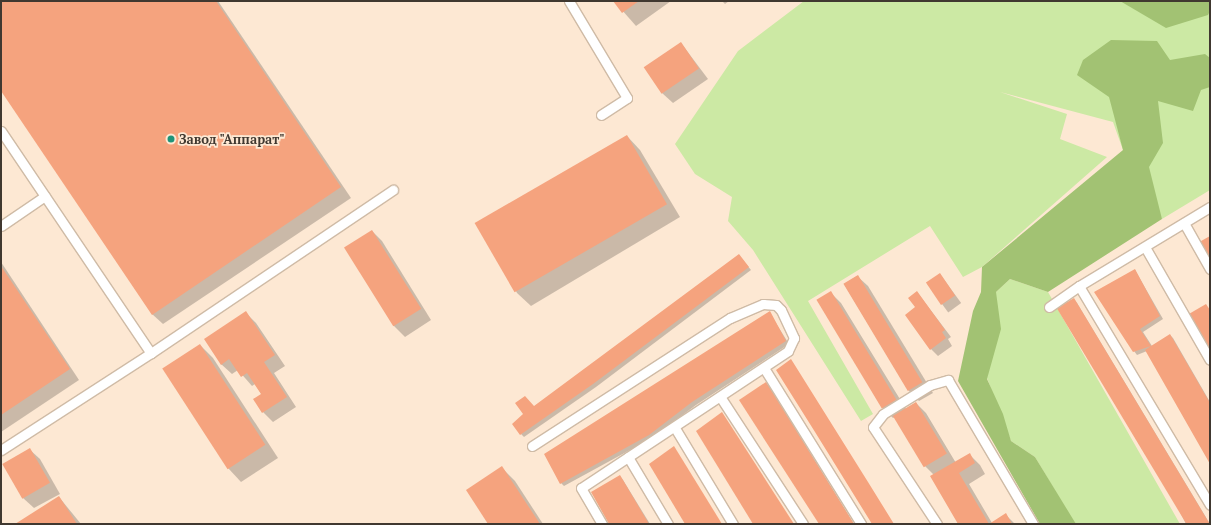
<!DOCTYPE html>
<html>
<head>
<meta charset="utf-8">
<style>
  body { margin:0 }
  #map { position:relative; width:1211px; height:525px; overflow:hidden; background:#fde8d3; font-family:"PT Serif",serif }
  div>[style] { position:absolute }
  .green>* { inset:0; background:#cce9a4 }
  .forest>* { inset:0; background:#a2c273 }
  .shadow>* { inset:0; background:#0003; transform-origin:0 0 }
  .building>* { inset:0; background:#f5a37e; transform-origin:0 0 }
  .roads { filter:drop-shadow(1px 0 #cfbba6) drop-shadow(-1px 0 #cfbba6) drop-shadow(0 1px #cfbba6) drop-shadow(0 -1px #cfbba6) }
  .lane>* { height:9px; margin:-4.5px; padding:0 4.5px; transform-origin:4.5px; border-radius:4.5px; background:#fff }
  .dots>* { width:11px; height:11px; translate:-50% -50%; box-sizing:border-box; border:2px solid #fde8d3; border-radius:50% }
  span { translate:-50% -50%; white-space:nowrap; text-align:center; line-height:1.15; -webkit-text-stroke:3.5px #fde8d3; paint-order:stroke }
  .poi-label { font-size:13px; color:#403830; font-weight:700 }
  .left { translate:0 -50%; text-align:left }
  .frame { position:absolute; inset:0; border:2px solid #403830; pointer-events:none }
</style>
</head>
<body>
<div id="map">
  <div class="green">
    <div style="clip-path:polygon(804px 1px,1210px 1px,1210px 190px,1162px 219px,1123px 150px,1113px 122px,1000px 92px,1067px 114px,1060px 139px,1107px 157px,982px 267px,963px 277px,930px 226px,808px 301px,873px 414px,861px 421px,753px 250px,728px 221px,732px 197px,695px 174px,675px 144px,738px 51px)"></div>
    <div style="clip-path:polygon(1010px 279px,1048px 292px,1180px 524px,1075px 524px,1035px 457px,1011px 441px,987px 378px,996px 292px)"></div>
  </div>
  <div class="forest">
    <div style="clip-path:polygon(1120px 1px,1210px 1px,1210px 11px,1208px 15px,1166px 28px)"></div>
    <div style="clip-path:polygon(1111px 40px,1157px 41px,1170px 60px,1205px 54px,1210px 58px,1210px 87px,1201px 90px,1193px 111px,1158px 101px,1163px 143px,1149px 167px,1162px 219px,1048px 292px,1010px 279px,996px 292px,1001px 329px,987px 379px,1003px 414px,1011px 441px,1035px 457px,1076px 524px,1040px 524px,958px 381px,973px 311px,981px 292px,982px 267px,1123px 150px,1109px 97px,1077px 75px,1083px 60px)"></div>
  </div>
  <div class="shadow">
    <div style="clip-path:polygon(1px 1px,218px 1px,351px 198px,163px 324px,152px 314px,1px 89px)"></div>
    <div style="clip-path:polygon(614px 1px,671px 1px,636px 26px)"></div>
    <div style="clip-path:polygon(722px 1px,729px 1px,725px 4px)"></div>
    <div style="clip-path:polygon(681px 43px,708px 79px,673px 103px,662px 93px)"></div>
    <div style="clip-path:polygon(627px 136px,640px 150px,680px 217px,531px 306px,517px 293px,477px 225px)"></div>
    <div style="clip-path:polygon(372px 231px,382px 241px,431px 320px,405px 337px,394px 326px)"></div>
    <div style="clip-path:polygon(742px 259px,751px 270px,596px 387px,524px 437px,521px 434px,534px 407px)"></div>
    <div style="clip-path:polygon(1px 262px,79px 380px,1px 432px)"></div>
    <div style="clip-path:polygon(1135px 270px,1163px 319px,1143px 332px,1152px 346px,1170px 335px,1173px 338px,1210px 402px,1210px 462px,1147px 351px,1137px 355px,1134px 351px)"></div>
    <div style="left:940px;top:274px;width:36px;height:16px;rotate:54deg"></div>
    <div style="clip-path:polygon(857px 276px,868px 286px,933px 393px,919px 401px,909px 391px,844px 284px)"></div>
    <div style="clip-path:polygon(917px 292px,951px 337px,948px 339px,952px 346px,938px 356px,931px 349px,917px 307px)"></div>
    <div style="clip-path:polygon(831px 293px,841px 303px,906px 409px,916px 403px,926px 413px,956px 463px,970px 455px,980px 465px,985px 474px,969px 484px,992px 523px,1006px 515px,1015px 524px,959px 524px,934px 475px,925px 466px,895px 417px,893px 418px,883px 408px)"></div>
    <div style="clip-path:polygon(1074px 299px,1077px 303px,1210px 524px,1186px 524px)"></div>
    <div style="clip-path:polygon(769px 312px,789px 344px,696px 405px,652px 438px,564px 486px,561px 483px)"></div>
    <div style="clip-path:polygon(246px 313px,256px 323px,285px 366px,274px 373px,296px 407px,273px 422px,263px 412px,262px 395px,255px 384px,252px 386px,238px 370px,232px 374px,221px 364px)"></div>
    <div style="clip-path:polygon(200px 345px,213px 358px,278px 458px,241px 482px,228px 468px)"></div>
    <div style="clip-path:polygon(766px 383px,770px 387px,854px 524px,820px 524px)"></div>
    <div style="clip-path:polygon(29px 449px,40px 459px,60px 494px,34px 508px,23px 498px)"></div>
    <div style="clip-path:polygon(502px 468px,515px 481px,543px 524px,490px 524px)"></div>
    <div style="clip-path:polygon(620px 476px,623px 480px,650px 524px,611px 524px)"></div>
    <div style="clip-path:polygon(59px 497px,81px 524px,17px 524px)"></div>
  </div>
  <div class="building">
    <div style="clip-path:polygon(1px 1px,216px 1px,341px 187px,152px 315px,1px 91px)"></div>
    <div style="clip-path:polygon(613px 1px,639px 1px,622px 13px)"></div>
    <div style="left:681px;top:42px;width:32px;height:45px;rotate:56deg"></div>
    <div style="left:627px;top:135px;width:80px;height:176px;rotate:60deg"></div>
    <div style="left:372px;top:230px;width:93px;height:33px;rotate:58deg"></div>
    <div style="clip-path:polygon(1210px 236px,1210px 271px,1194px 245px)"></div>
    <div style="clip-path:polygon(739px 254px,749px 267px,593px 384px,520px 435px,512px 424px,523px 414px,515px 403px,525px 396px,534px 406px)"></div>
    <div style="clip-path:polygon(1px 266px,70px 369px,1px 415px)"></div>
    <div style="clip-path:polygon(1135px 269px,1160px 316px,1140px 329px,1151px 346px,1170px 334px,1210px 403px,1210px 464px,1145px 350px,1151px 346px,1133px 352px,1094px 292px)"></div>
    <div style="left:940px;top:273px;width:27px;height:17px;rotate:56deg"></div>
    <div style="left:858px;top:275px;width:125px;height:17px;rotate:59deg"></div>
    <div style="left:831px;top:291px;width:127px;height:17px;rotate:59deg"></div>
    <div style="clip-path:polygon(917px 291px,945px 330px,942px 332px,946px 338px,930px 350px,905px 315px,915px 307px,908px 298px)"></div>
    <div style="left:1074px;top:298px;width:263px;height:20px;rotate:59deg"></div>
    <div style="clip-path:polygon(1206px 304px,1210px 310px,1210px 365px,1182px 318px)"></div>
    <div style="clip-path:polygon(246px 311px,275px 355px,264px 362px,287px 397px,262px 413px,253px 399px,261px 394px,247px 373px,241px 377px,229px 359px,221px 365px,204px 339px)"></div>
    <div style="clip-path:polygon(770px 311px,786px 341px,692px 402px,649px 435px,560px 484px,544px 454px)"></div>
    <div style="left:200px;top:344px;width:120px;height:45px;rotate:57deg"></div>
    <div style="clip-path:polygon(791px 359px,868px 482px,894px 524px,872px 524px,815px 432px,776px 370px)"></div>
    <div style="clip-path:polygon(766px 382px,854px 524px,819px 524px,739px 400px)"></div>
    <div style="left:916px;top:402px;width:60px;height:27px;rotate:59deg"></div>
    <div style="clip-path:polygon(722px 412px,794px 524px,753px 524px,696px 431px)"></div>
    <div style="clip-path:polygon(674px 446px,722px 524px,685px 524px,649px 464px)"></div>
    <div style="left:30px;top:448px;width:40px;height:32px;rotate:60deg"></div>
    <div style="clip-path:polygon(970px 453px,975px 463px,959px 473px,989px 524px,1006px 513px,1012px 524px,958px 524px,930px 476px)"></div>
    <div style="clip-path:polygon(502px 466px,540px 524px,488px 524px,466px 490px)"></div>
    <div style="clip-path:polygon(620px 475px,649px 524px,609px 524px,591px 492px)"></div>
    <div style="clip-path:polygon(59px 496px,77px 524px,15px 524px)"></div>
  </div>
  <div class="roads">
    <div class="lane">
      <div style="left:569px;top:1px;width:113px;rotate:59.1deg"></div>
      <div style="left:627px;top:98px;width:31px;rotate:147deg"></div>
      <div style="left:1px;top:131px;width:268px;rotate:56deg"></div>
      <div style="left:151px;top:353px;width:292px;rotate:-34deg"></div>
      <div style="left:1184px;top:223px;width:53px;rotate:60.5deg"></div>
      <div style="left:1px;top:226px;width:53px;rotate:-34.3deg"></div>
      <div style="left:1145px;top:247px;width:130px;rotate:60.1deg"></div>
      <div style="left:1079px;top:286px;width:255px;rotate:59.1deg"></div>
      <div style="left:1049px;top:307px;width:37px;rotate:-35deg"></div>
      <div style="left:1079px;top:286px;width:153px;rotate:-31.1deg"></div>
      <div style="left:764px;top:368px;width:184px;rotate:58.1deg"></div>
      <div style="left:721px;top:398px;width:150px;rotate:56.9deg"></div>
      <div style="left:675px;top:428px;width:112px;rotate:58.9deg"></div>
      <div style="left:532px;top:446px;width:236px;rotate:-32.9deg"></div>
      <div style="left:730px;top:318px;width:36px;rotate:-23deg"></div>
      <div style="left:763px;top:304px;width:13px;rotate:4deg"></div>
      <div style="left:776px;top:305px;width:7px;rotate:45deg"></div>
      <div style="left:781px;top:310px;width:31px;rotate:65deg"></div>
      <div style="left:794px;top:338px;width:14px;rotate:115deg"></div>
      <div style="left:788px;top:351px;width:248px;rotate:146.5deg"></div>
      <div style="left:581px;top:488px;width:42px;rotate:59.7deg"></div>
      <div style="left:1px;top:450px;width:179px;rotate:-32.9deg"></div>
      <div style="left:628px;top:457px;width:78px;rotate:59.2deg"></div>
      <div style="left:937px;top:524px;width:116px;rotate:-123.4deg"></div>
      <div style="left:873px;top:427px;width:16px;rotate:-52deg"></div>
      <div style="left:883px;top:414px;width:55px;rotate:-31.7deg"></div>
      <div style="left:930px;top:385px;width:19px;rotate:-16deg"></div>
      <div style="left:948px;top:380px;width:167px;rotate:59.4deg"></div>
    </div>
  </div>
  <div class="dots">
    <div style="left:171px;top:139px;background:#1e9479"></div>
  </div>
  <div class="poi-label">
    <span class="left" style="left:179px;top:139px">Завод "Аппарат"</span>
  </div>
  <div class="frame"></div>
</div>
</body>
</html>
